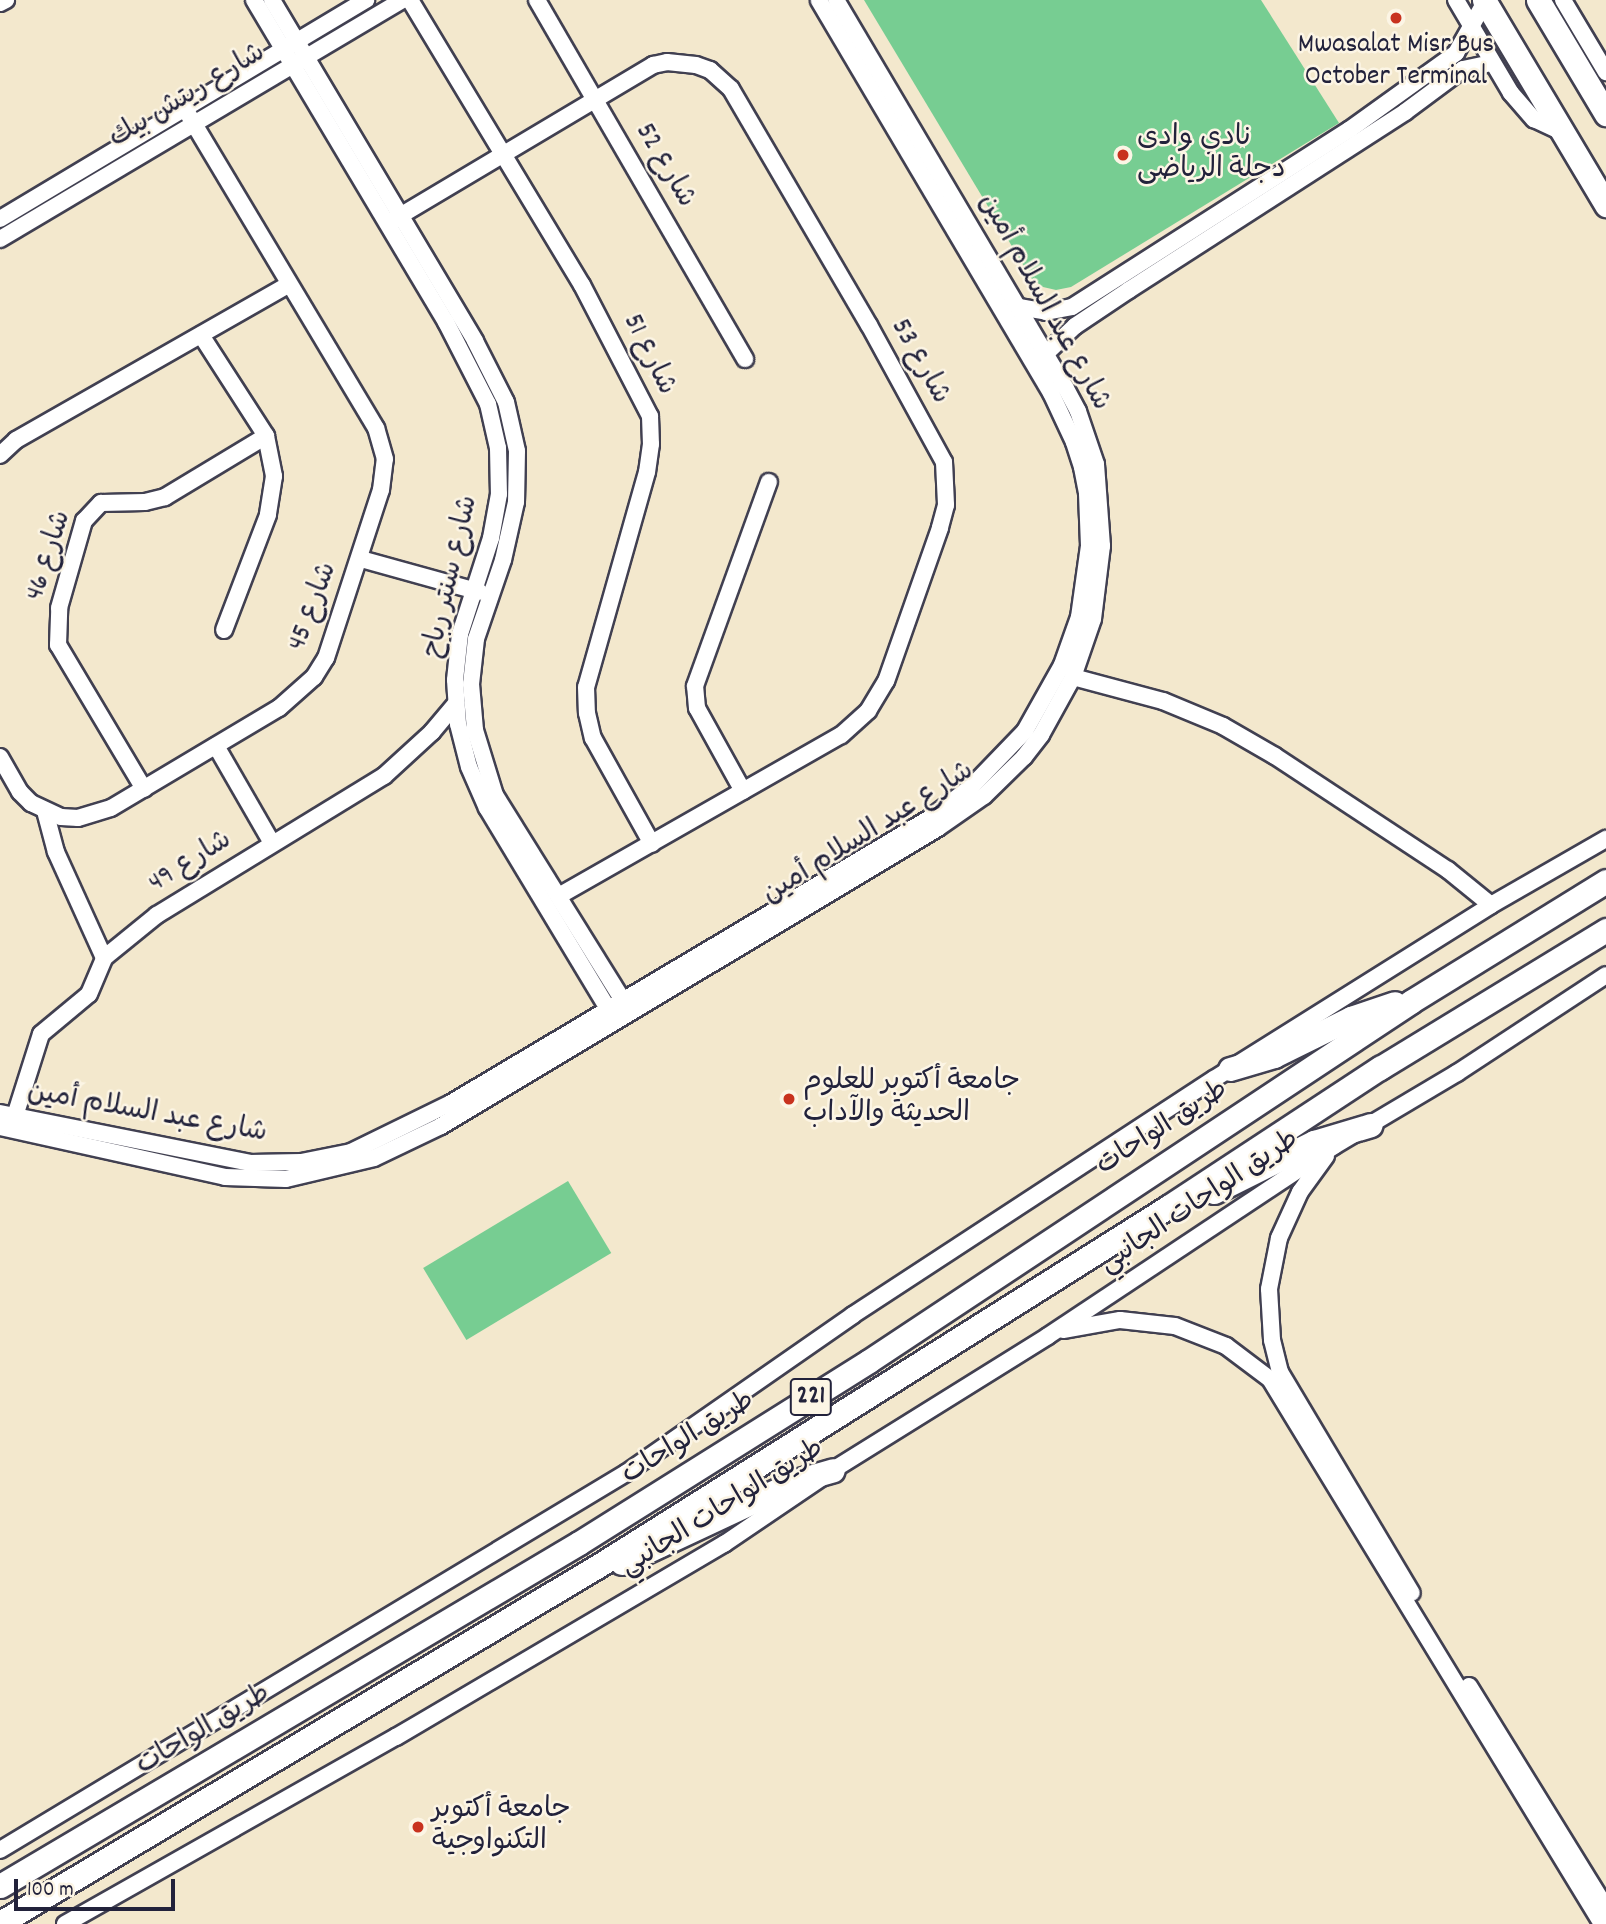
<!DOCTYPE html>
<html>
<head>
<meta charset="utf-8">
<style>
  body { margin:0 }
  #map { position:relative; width:1606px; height:1924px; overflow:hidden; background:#f3e8cd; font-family:Dekko,"Playpen Sans Arabic",sans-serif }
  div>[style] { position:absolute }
  .green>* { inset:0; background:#77cd92; transform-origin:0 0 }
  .roads { filter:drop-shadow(2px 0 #414051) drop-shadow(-2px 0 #414051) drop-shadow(0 2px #414051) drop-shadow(0 -2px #414051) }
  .minor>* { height:16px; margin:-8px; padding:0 8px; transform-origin:8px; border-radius:8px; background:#fff }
  .highway>* { height:23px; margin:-11.5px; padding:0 11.5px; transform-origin:11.5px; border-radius:11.5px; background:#fff }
  .dots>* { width:19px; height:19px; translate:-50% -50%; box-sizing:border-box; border:4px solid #fcf5e5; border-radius:50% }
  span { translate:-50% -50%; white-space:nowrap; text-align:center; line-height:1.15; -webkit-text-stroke:5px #fcf5e5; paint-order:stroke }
  .shield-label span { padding:2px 5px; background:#fcf5e5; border:2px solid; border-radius:5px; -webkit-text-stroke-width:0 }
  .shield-label { font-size:26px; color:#22223b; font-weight:700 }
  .poi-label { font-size:28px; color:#22223b }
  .left { translate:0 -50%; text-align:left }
  .street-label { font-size:28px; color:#22223b }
  .scale { position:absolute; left:14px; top:1879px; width:161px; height:32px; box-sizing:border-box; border:4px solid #22223b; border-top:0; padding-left:9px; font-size:21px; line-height:24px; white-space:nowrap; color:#22223b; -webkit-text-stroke:5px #fcf5e5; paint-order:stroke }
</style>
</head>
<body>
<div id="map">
  <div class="green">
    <div style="clip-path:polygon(864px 0,1261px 0,1339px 123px,1071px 287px,1056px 290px,1043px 287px,1031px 278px)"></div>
    <div style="left:568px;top:1181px;width:84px;height:169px;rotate:59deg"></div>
  </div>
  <div class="roads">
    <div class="minor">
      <div style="left:254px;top:0;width:375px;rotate:59.2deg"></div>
      <div style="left:446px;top:322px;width:92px;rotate:62.9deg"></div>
      <div style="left:488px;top:404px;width:45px;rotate:77.2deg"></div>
      <div style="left:498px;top:448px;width:46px;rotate:88.8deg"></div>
      <div style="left:499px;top:494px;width:45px;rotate:100.3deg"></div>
      <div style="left:491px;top:538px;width:101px;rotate:107.9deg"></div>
      <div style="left:460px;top:634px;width:46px;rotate:96.2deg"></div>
      <div style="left:455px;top:680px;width:44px;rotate:86.1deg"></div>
      <div style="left:458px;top:724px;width:44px;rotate:75.7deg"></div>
      <div style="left:469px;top:767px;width:45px;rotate:66.3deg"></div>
      <div style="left:487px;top:808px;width:244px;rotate:58.9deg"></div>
      <div style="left:272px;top:0;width:397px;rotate:59.2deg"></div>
      <div style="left:475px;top:341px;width:68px;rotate:63.1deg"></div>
      <div style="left:506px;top:402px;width:50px;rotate:77.3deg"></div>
      <div style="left:517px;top:451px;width:51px;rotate:91.1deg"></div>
      <div style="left:516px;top:502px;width:59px;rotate:102.6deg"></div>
      <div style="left:503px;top:560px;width:83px;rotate:108.9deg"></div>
      <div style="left:476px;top:639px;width:45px;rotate:96.3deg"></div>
      <div style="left:471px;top:684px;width:46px;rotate:85deg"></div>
      <div style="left:475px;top:730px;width:68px;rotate:72.9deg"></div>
      <div style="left:495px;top:795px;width:250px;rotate:58.1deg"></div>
      <div style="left:410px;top:0;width:333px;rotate:58.9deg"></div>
      <div style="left:582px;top:285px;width:148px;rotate:62.6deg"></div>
      <div style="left:650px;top:416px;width:28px;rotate:88deg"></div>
      <div style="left:651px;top:444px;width:28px;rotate:98deg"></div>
      <div style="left:647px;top:472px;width:223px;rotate:105.8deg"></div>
      <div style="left:586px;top:687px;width:26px;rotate:88deg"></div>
      <div style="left:587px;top:713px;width:26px;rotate:77deg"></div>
      <div style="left:593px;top:738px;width:121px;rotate:60.9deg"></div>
      <div style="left:537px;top:0;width:415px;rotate:59.9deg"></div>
      <div style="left:1456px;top:0;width:108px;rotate:59.4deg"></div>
      <div style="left:1511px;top:93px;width:35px;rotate:49deg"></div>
      <div style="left:1534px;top:119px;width:33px;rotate:25deg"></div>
      <div style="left:1563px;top:0;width:84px;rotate:59.2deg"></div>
      <div style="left:0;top:3px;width:7px;rotate:-27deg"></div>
      <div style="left:0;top:219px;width:427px;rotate:-30.9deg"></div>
      <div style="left:388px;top:223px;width:309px;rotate:-30.8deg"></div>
      <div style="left:653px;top:65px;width:14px;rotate:-12deg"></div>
      <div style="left:667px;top:62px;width:29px;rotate:6deg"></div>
      <div style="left:696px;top:65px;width:15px;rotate:20deg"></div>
      <div style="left:710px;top:70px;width:28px;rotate:42deg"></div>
      <div style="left:731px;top:89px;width:273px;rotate:59.7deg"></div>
      <div style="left:869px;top:325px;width:156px;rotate:61.3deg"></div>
      <div style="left:944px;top:462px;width:43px;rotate:87.3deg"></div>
      <div style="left:946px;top:505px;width:24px;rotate:105deg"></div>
      <div style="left:940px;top:528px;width:162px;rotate:109.4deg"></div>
      <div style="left:886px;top:681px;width:35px;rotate:121deg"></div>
      <div style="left:868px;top:711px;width:36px;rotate:138deg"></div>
      <div style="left:841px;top:735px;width:325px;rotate:150.3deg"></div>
      <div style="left:0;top:239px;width:468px;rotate:-30.7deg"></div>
      <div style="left:1019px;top:307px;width:27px;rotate:10deg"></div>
      <div style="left:1046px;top:312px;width:26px;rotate:-11deg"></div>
      <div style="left:1072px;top:307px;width:329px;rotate:-32.6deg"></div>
      <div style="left:1349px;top:130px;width:132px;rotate:-35.7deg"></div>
      <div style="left:1456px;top:53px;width:59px;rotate:-60.4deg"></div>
      <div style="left:201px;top:335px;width:120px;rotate:57.2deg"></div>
      <div style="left:266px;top:436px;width:41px;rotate:78.7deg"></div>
      <div style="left:274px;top:476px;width:39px;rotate:99deg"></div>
      <div style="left:268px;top:515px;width:123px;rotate:110.9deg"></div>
      <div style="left:1037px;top:362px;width:52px;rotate:-43.5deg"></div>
      <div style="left:1075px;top:326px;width:65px;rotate:-33.7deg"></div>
      <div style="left:1129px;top:290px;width:328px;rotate:-32.8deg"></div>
      <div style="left:1405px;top:112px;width:72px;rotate:-36.6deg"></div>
      <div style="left:1463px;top:69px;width:29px;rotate:-12deg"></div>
      <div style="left:0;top:455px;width:22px;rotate:-43deg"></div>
      <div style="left:16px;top:440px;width:314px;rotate:-29.7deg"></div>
      <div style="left:361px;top:559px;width:123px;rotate:15.5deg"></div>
      <div style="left:1073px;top:677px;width:93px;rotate:14.9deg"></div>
      <div style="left:1163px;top:701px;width:65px;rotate:22.6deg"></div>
      <div style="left:1223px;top:726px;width:60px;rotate:30deg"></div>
      <div style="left:1275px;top:756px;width:207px;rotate:33.4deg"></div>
      <div style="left:1448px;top:870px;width:55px;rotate:39.1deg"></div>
      <div style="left:216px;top:746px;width:112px;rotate:60deg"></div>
      <div style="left:0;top:757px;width:40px;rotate:60.3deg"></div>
      <div style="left:20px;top:792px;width:16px;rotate:45deg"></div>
      <div style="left:31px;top:803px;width:33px;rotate:25deg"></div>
      <div style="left:61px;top:817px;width:17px;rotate:3deg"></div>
      <div style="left:78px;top:818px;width:34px;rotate:-17deg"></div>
      <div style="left:111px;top:808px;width:196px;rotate:-30.8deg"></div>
      <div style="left:279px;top:708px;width:47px;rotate:-41.5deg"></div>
      <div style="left:314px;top:677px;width:22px;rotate:-58deg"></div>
      <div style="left:326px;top:658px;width:177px;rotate:-71.9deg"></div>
      <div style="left:381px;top:490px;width:31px;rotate:-83deg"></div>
      <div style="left:385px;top:459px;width:32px;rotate:-106deg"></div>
      <div style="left:376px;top:428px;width:372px;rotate:-120.9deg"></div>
      <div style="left:144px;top:789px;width:168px;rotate:-120.8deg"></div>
      <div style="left:58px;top:645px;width:37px;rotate:-88deg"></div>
      <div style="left:59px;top:608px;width:91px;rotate:-74deg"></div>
      <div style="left:84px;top:521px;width:25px;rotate:-47deg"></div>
      <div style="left:101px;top:503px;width:44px;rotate:-1.3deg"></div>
      <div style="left:145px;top:502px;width:21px;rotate:-14deg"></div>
      <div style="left:165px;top:497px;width:118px;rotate:-31.1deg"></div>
      <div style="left:743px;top:791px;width:95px;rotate:-119deg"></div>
      <div style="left:697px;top:708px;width:22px;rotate:-95deg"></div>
      <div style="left:695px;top:686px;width:217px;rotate:-70.1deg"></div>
      <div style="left:45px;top:811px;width:42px;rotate:75deg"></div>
      <div style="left:56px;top:852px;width:116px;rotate:65.6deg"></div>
      <div style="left:0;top:1113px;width:255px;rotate:11.3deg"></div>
      <div style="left:250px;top:1163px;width:51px;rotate:-1.1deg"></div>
      <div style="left:301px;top:1162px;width:51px;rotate:-11.3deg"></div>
      <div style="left:351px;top:1152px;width:111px;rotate:-26.1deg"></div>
      <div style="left:451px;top:1103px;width:557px;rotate:-30.75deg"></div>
      <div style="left:930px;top:818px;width:51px;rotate:-37.1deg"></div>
      <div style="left:971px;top:787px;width:78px;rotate:-46deg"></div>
      <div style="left:1025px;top:731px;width:76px;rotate:-60.7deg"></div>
      <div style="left:1062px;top:665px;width:51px;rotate:-70.5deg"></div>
      <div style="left:1079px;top:617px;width:72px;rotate:-82deg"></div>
      <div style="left:1089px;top:546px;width:53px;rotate:-92.2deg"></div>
      <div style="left:1087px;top:493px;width:26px;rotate:-101deg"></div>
      <div style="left:1082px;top:467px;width:26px;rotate:-108deg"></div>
      <div style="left:1074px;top:442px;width:54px;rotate:-115.1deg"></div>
      <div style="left:1051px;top:393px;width:456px;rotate:-120.6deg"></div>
      <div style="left:15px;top:1116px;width:86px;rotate:-72.4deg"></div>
      <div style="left:41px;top:1034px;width:62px;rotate:-39.8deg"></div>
      <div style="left:89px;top:994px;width:39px;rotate:-67deg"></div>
      <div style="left:104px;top:958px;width:68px;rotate:-39.1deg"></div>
      <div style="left:157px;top:915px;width:266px;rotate:-31.5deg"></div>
      <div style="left:384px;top:776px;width:65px;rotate:-42.5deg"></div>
      <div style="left:432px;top:732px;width:38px;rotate:-50deg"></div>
      <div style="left:0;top:1127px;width:230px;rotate:12.5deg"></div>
      <div style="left:225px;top:1177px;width:61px;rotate:1.9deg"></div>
      <div style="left:286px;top:1179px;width:90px;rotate:-13.4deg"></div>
      <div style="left:374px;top:1158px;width:74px;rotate:-25.5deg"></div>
      <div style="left:441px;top:1126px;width:579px;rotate:-30.95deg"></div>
      <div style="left:938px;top:828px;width:56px;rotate:-34.8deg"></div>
      <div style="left:984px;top:796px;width:56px;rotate:-44.3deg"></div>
      <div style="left:1024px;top:757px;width:28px;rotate:-52deg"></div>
      <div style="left:1041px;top:735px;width:66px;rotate:-61.1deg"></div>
      <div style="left:1073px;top:677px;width:61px;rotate:-71deg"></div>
      <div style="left:1093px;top:619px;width:74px;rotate:-83deg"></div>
      <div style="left:1102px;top:546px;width:82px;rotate:-94.2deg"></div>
      <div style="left:1096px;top:464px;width:56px;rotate:-108.8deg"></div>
      <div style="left:1078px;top:411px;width:27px;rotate:-118deg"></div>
      <div style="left:1065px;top:387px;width:450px;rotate:-120.6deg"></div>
      <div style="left:1326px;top:1156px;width:44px;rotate:125.8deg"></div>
      <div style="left:1300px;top:1192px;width:51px;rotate:114.5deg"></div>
      <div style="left:1279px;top:1238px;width:52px;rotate:101.1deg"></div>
      <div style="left:1269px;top:1289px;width:51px;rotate:86.6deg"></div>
      <div style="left:1272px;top:1340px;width:33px;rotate:76deg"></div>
      <div style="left:1280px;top:1372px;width:257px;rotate:59.2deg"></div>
      <div style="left:1063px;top:1330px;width:58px;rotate:-10deg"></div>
      <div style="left:1120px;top:1320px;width:55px;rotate:6.2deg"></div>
      <div style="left:1175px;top:1326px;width:55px;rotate:21.4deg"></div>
      <div style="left:1226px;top:1346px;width:55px;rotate:36.9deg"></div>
      <div style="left:1270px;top:1379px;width:638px;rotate:58.65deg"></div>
      <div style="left:1469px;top:1686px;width:261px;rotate:58.3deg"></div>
      <div style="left:0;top:1850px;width:731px;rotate:-31.06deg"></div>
      <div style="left:626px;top:1473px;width:277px;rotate:-34.8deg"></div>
      <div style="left:853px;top:1315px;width:431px;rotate:-33.2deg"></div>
      <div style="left:1214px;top:1079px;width:327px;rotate:-32.1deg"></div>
      <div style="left:1491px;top:905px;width:133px;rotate:-29.9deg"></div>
      <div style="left:65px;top:1924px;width:380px;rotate:-29.5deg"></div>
      <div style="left:396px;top:1737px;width:381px;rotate:-30.5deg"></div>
      <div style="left:724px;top:1544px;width:132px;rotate:-34.2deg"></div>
      <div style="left:833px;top:1470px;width:253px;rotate:-31.9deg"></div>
      <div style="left:1048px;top:1336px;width:343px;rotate:-33.6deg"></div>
      <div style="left:1334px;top:1146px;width:143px;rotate:-30.7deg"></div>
      <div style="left:1457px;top:1073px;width:178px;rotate:-33.3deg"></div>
    </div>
    <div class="highway">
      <div style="left:1484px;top:0;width:239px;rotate:59.2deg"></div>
      <div style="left:1538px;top:0;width:133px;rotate:59.2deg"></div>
      <div style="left:1230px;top:1069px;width:46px;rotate:-16.5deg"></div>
      <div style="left:1274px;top:1056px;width:86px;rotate:-26.3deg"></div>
      <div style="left:1351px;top:1018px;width:46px;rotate:-18.8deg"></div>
      <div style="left:1214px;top:1192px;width:112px;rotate:-26.6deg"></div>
      <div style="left:1314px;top:1142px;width:59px;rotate:-16.6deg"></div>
      <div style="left:622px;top:1563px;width:195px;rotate:-25.1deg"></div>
      <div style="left:799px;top:1480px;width:35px;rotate:-16deg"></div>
      <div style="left:0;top:1886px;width:673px;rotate:-30.64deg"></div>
      <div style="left:579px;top:1543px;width:342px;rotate:-32.1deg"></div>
      <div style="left:869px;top:1361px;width:651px;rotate:-33.54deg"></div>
      <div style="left:1412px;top:1001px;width:228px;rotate:-31.7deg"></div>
      <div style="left:0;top:1923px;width:696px;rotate:-30.84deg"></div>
      <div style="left:598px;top:1566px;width:674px;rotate:-32.2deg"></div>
      <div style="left:1168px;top:1207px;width:254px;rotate:-33.3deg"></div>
      <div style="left:1380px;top:1068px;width:265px;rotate:-31.4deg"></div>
    </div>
  </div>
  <div class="dots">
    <div style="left:1396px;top:18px;background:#c8321e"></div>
    <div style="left:1123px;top:155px;background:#c8321e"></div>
    <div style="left:789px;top:1099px;background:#c8321e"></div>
    <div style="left:418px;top:1827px;background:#c8321e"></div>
  </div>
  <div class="shield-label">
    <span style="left:811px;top:1397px">221</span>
  </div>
  <div class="poi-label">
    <span style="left:1396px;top:62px">Mwasalat Misr Bus<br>October Terminal</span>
    <span class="left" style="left:1137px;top:155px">نادي وادى<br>دجلة الرياضى</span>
    <span class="left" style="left:803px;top:1099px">جامعة أكتوبر للعلوم<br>الحديثة والآداب</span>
    <span class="left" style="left:432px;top:1827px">جامعة أكتوبر<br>التكنواوجية</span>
  </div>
  <div class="street-label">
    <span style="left:188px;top:97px;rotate:-31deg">شارع ريتش بيك</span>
    <span style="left:664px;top:166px;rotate:60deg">شارع 52</span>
    <span style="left:1043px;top:303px;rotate:61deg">شارع عبد السلام أمين</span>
    <span style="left:648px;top:355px;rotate:64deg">شارع 51</span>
    <span style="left:919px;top:362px;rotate:61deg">شارع 53</span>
    <span style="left:50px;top:556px;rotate:-72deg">شارع 46</span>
    <span style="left:452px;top:577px;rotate:-77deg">شارع سنتر رباح</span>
    <span style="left:314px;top:607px;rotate:-69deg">شارع 45</span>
    <span style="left:869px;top:834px;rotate:-32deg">شارع عبد السلام أمين</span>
    <span style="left:191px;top:863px;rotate:-32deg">شارع 49</span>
    <span style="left:147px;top:1114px;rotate:10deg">شارع عبد السلام أمين</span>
    <span style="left:1163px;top:1129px;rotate:-33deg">طريق الواحات</span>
    <span style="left:1200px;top:1203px;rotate:-34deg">طريق الواحات الجانبي</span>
    <span style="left:689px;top:1439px;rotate:-32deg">طريق الواحات</span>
    <span style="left:723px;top:1509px;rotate:-32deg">طريق الواحات الجانبي</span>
    <span style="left:204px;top:1731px;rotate:-31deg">طريق الواحات</span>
  </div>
  <div class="scale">100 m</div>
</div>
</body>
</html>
